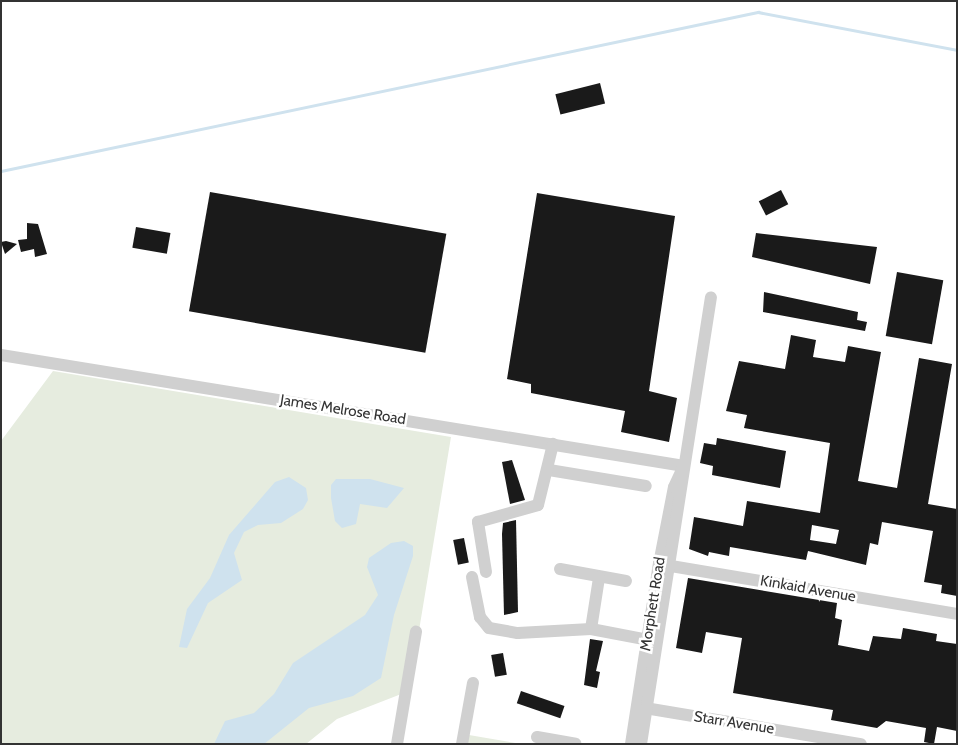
<!DOCTYPE html>
<html>
<head>
<meta charset="utf-8">
<style>
  body { margin:0 }
  #map { position:relative; width:958px; height:745px; overflow:hidden; background:#fff; font-family:Cabin,sans-serif }
  div>[style] { position:absolute }
  .green>* { inset:0; background:#e6ecdf }
  .water>* { inset:0; background:#cfe2ee }
  .stream>* { height:2.5px; margin:-1.25px; padding:0 1.25px; transform-origin:1.25px; border-radius:1.25px; background:#cfe2ee }
  .building>* { inset:0; background:#1a1a1a; transform-origin:0 0 }
  .minor>* { height:12px; margin:-6px; padding:0 6px; transform-origin:6px; border-radius:6px; background:#d0d0d0 }
  span { translate:-50% -50%; white-space:nowrap; text-align:center; line-height:1.15; -webkit-text-stroke:5px #fff; paint-order:stroke }
  .street-label { font-size:15px; color:#333 }
  .frame { position:absolute; inset:0; border:2px solid #333; pointer-events:none }
</style>
</head>
<body>
<div id="map">
  <div class="green">
    <div style="clip-path:polygon(53px 371px,451px 437px,409px 691px,337px 719px,306px 744px,1px 744px,1px 441px)"></div>
    <div style="clip-path:polygon(469px 735px,521px 744px,467px 744px)"></div>
  </div>
  <div class="water">
    <div style="clip-path:polygon(289px 477px,306px 488px,308px 500px,303px 509px,281px 523px,258px 525px,244px 532px,234px 553px,242px 580px,208px 603px,187px 648px,179px 647px,187px 609px,210px 578px,229px 535px,275px 482px)"></div>
    <div style="clip-path:polygon(336px 479px,370px 479px,404px 488px,387px 508px,360px 504px,356px 524px,342px 528px,335px 521px,331px 498px,331px 485px)"></div>
    <div style="clip-path:polygon(404px 541px,413px 546px,413px 556px,394px 615px,381px 678px,353px 696px,309px 708px,264px 744px,214px 744px,225px 721px,254px 713px,274px 694px,293px 663px,365px 615px,378px 595px,367px 567px,369px 558px,391px 543px)"></div>
  </div>
  <div class="stream">
    <div style="left:1px;top:171px;width:774px;rotate:-11.86deg"></div>
    <div style="left:758px;top:12px;width:203px;rotate:10.8deg"></div>
  </div>
  <div class="building">
    <div style="left:600px;top:83px;width:21px;height:46px;rotate:76deg"></div>
    <div style="left:781px;top:190px;width:16px;height:25px;rotate:63deg"></div>
    <div style="left:210px;top:192px;width:240px;height:121px;rotate:10deg"></div>
    <div style="clip-path:polygon(537px 193px,675px 216px,649px 391px,677px 398px,669px 442px,621px 432px,625px 411px,531px 393px,531px 384px,507px 379px)"></div>
    <div style="clip-path:polygon(27px 223px,38px 224px,47px 254px,35px 257px,34px 249px,21px 252px,18px 240px,27px 239px)"></div>
    <div style="left:136px;top:227px;width:35px;height:21px;rotate:10deg"></div>
    <div style="clip-path:polygon(756px 233px,877px 247px,870px 284px,752px 257px)"></div>
    <div style="clip-path:polygon(6px 241px,17px 244px,5px 254px,1px 242px)"></div>
    <div style="left:897px;top:272px;width:47px;height:65px;rotate:10deg"></div>
    <div style="clip-path:polygon(764px 292px,858px 312px,857px 320px,867px 322px,865px 331px,763px 312px)"></div>
    <div style="clip-path:polygon(evenodd,791px 335px,816px 340px,813px 357px,845px 362px,848px 346px,881px 352px,858px 481px,897px 488px,919px 358px,952px 364px,928px 504px,957px 509px,957px 596px,941px 593px,942px 585px,924px 582px,933px 531px,882px 522px,878px 545px,870px 543px,866px 565px,808px 551px,806px 560px,730px 547px,729px 556px,709px 552px,708px 556px,689px 549px,694px 517px,743px 526px,747px 501px,820px 513px,830px 443px,744px 428px,747px 415px,726px 411px,739px 361px,785px 369px,791px 335px,812px 525px,839px 530px,836px 544px,810px 540px,812px 525px)"></div>
    <div style="clip-path:polygon(717px 438px,786px 451px,780px 488px,712px 475px,713px 466px,700px 463px,704px 443px,716px 445px)"></div>
    <div style="clip-path:polygon(512px 460px,525px 500px,510px 504px,502px 462px)"></div>
    <div style="clip-path:polygon(516px 520px,518px 612px,504px 615px,502px 534px,503px 523px)"></div>
    <div style="left:464px;top:538px;width:25px;height:11px;rotate:79deg"></div>
    <div style="clip-path:polygon(688px 578px,837px 603px,835px 618px,842px 620px,838px 645px,869px 651px,873px 636px,901px 639px,903px 628px,937px 634px,936px 641px,957px 644px,957px 731px,937px 727px,934px 744px,924px 742px,926px 728px,886px 721px,877px 728px,831px 720px,833px 710px,733px 693px,742px 638px,706px 632px,702px 653px,676px 648px)"></div>
    <div style="clip-path:polygon(590px 639px,603px 641px,596px 671px,600px 672px,597px 688px,584px 685px)"></div>
    <div style="left:503px;top:653px;width:22px;height:12px;rotate:80deg"></div>
    <div style="left:521px;top:691px;width:46px;height:13px;rotate:19deg"></div>
  </div>
  <div class="minor">
    <div style="left:1px;top:355px;width:692px;rotate:9.23deg"></div>
    <div style="left:549px;top:470px;width:98px;rotate:9.4deg"></div>
    <div style="left:659px;top:564px;width:302px;rotate:9.5deg"></div>
    <div style="left:560px;top:569px;width:67px;rotate:10.3deg"></div>
    <div style="left:486px;top:572px;width:51px;rotate:-99.1deg"></div>
    <div style="left:478px;top:522px;width:62px;rotate:-15.8deg"></div>
    <div style="left:538px;top:505px;width:63px;rotate:-76.2deg"></div>
    <div style="left:472px;top:577px;width:41px;rotate:78.7deg"></div>
    <div style="left:480px;top:617px;width:14px;rotate:51deg"></div>
    <div style="left:489px;top:628px;width:29px;rotate:10deg"></div>
    <div style="left:518px;top:633px;width:73px;rotate:-3.1deg"></div>
    <div style="left:591px;top:629px;width:58px;rotate:10.9deg"></div>
    <div style="left:591px;top:629px;width:52px;rotate:-81.1deg"></div>
    <div style="left:639px;top:707px;width:225px;rotate:9.5deg"></div>
    <div style="left:537px;top:737px;width:39px;rotate:10deg"></div>
    <div style="left:397px;top:744px;width:114px;rotate:-80.4deg"></div>
    <div style="left:462px;top:744px;width:62px;rotate:-79.8deg"></div>
    <div style="left:631px;top:744px;width:182px;rotate:-81.2deg"></div>
    <div style="left:659px;top:564px;width:78px;rotate:-79deg"></div>
    <div style="left:674px;top:487px;width:19px;rotate:-65deg"></div>
    <div style="left:641px;top:744px;width:452px;rotate:-81.1deg"></div>
  </div>
  <div class="street-label">
    <span style="left:343px;top:410px;rotate:9deg">James Melrose Road</span>
    <span style="left:808px;top:589px;rotate:10deg">Kinkaid Avenue</span>
    <span style="left:653px;top:604px;rotate:-81deg">Morphett Road</span>
    <span style="left:734px;top:723px;rotate:9deg">Starr Avenue</span>
  </div>
  <div class="frame"></div>
</div>
</body>
</html>
